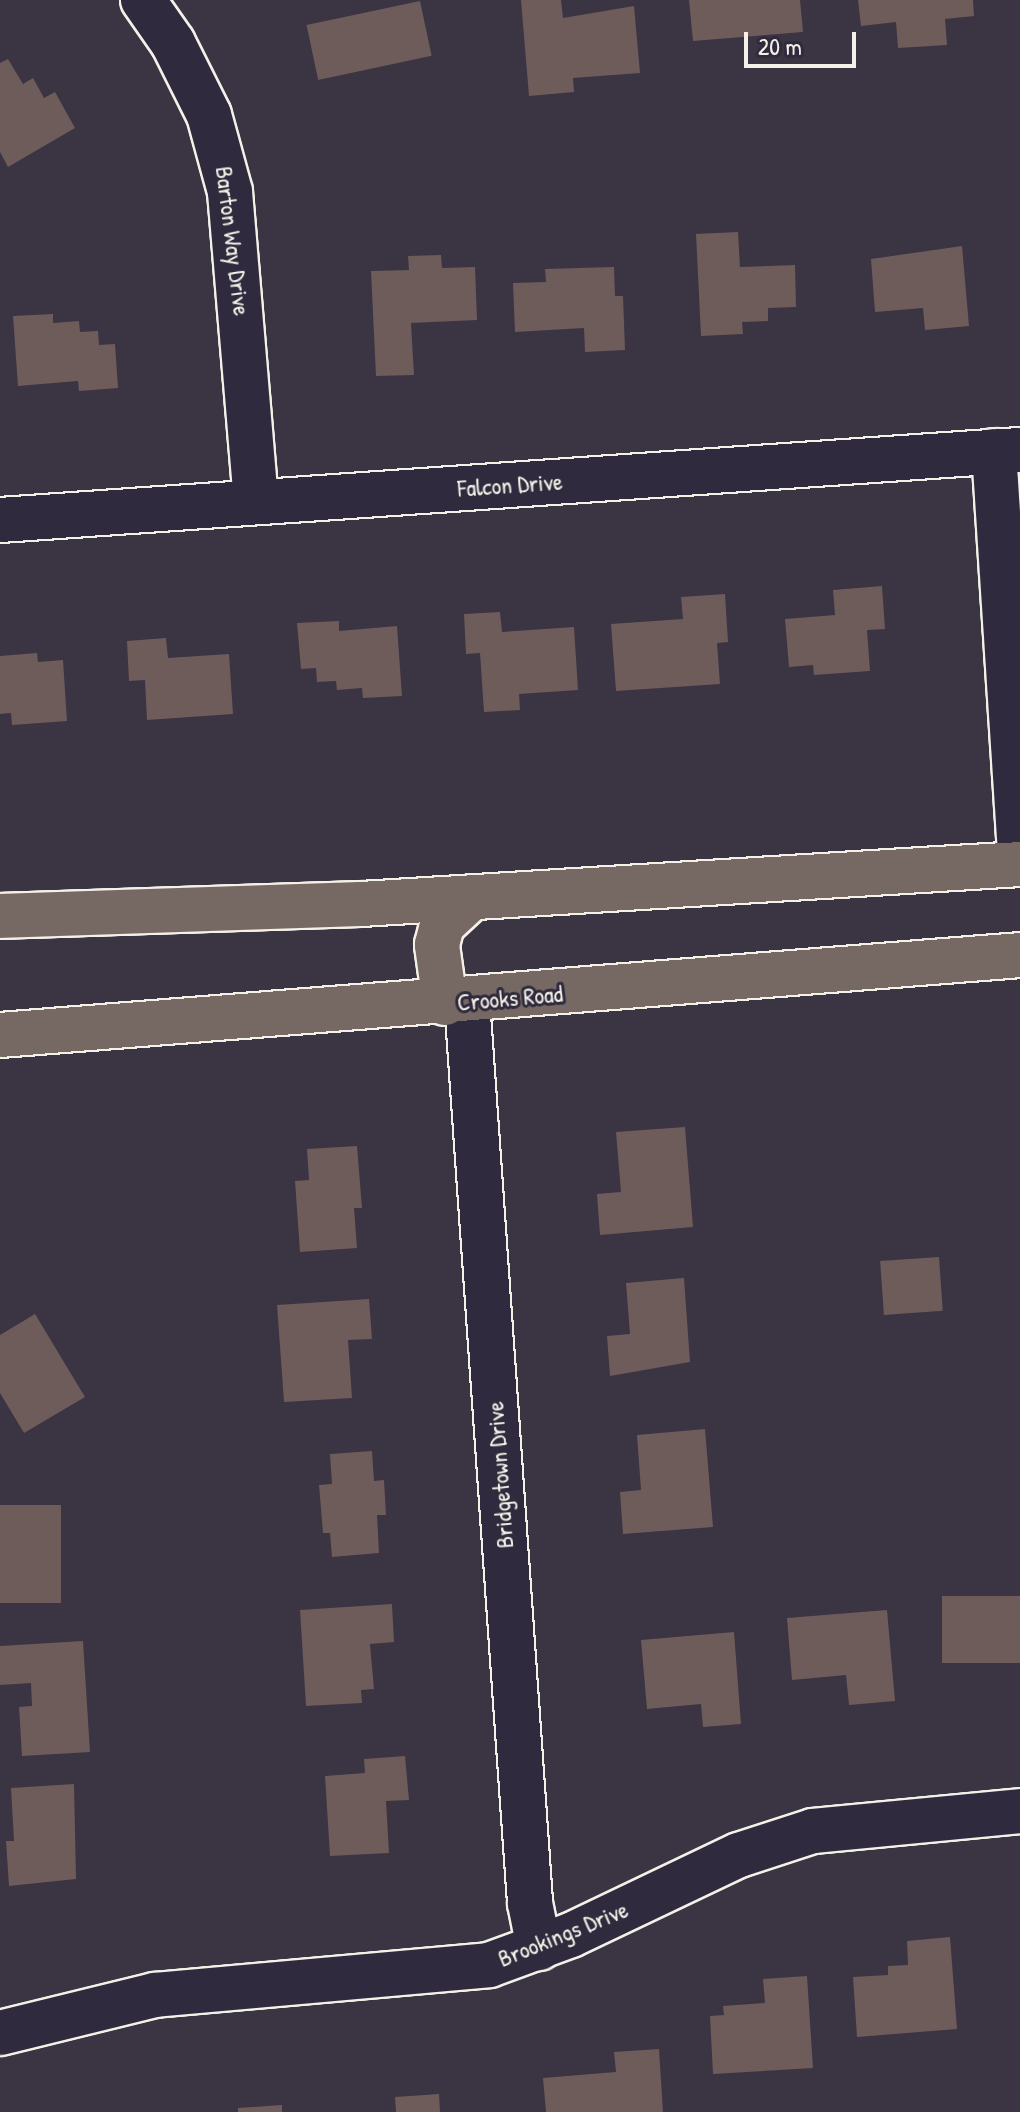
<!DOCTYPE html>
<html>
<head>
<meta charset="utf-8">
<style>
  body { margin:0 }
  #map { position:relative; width:1020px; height:2112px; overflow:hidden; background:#3b3443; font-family:"Patrick Hand",sans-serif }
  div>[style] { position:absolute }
  .building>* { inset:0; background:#6d5c5a; transform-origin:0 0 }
  .roads { filter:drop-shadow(2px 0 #f4f1e8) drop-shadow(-2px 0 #f4f1e8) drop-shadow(0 2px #f4f1e8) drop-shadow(0 -2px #f4f1e8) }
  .minor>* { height:44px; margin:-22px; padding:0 22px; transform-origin:22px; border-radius:22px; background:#2f2a3d }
  .major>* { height:44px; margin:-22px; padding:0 22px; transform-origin:22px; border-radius:22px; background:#766964 }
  span { translate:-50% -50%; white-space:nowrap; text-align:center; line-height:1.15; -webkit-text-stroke:6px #2f2a3d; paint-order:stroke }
  .street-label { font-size:24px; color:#f4f1e8 }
  .scale { position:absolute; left:744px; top:32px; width:112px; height:36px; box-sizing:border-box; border:4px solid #f4f1e8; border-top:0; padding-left:10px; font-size:24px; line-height:28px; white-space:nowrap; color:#f4f1e8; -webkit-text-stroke:6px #2f2a3d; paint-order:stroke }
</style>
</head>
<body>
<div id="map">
  <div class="building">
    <div style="clip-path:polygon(521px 0,561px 0,563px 18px,634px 6px,640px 73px,573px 78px,574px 92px,529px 96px)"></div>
    <div style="clip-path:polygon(689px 0,800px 0,803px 32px,693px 41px)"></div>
    <div style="clip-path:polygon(858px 0,973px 0,974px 16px,945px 19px,947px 45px,898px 48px,896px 22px,861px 26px)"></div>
    <div style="left:420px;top:1px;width:56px;height:116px;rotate:78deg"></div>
    <div style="clip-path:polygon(8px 59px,23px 84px,33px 78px,44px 98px,55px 92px,75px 128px,8px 167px,0 152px,0 63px)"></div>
    <div style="clip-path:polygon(738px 232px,740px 267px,795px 265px,796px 307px,768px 308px,768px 321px,742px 322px,743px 334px,701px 336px,696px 234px)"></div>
    <div style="clip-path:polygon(962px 246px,969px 326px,925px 330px,923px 308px,875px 312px,871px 259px)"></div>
    <div style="clip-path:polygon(441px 255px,442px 268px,475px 267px,477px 320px,411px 323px,414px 375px,376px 376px,371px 271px,409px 270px,408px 256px)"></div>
    <div style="clip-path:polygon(614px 267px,615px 296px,623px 296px,625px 350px,585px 352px,584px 328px,515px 332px,513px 283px,546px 282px,545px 269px)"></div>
    <div style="clip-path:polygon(53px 314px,53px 323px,79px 321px,80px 332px,98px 331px,99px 345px,115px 344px,118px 388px,79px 391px,78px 381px,18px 386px,13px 316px)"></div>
    <div style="clip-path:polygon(882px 586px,885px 629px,867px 630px,870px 671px,814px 675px,813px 665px,789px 667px,785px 619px,835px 615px,833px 590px)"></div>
    <div style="clip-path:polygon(725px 594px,728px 642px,717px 643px,720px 684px,616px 691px,611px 624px,683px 619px,681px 597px)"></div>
    <div style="clip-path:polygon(500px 612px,502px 632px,574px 627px,578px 690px,519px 694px,520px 710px,484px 712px,480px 653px,466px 654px,464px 614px)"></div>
    <div style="clip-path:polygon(339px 621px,339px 631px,397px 626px,402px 696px,363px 698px,362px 688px,337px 690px,336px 681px,317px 682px,316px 668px,301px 669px,297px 623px)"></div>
    <div style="clip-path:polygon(166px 638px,168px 658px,229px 654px,233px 714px,147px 720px,145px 680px,129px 681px,127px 641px)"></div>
    <div style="clip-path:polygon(37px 653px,38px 662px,63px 660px,67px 721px,12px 725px,11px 713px,0 714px,0 656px)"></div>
    <div style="clip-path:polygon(685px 1127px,693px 1227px,600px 1235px,597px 1194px,621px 1192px,616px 1132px)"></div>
    <div style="clip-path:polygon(357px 1146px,362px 1208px,354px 1208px,357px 1248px,300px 1252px,295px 1181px,309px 1180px,307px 1149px)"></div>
    <div style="left:939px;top:1257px;width:54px;height:59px;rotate:86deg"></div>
    <div style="clip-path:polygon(684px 1278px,690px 1362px,610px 1376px,607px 1336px,630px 1334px,626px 1283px)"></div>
    <div style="clip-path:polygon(369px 1299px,372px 1339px,348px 1340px,352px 1398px,284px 1402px,277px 1305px)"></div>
    <div style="clip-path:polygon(35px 1314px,85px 1397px,24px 1433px,0 1393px,0 1335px)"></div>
    <div style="clip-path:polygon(705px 1429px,713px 1527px,623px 1534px,620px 1492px,641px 1490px,637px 1435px)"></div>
    <div style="clip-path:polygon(372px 1451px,374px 1481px,384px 1480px,386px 1515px,377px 1515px,379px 1553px,332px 1557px,330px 1533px,323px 1533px,319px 1485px,332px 1484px,330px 1454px)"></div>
    <div style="left:0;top:1505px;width:61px;height:98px"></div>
    <div style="left:1020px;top:1596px;width:67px;height:78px;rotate:90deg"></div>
    <div style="clip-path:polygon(392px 1604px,394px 1642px,370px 1644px,374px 1689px,361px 1690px,362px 1703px,306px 1706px,300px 1610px)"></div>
    <div style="clip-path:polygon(887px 1610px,895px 1701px,849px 1705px,846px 1675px,792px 1680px,787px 1618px)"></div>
    <div style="clip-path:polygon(734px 1632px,741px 1724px,703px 1727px,701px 1704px,647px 1709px,641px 1640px)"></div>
    <div style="clip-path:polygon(83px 1641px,90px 1752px,22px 1756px,19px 1707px,32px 1706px,31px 1683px,0 1685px,0 1646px)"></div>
    <div style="clip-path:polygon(405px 1756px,409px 1800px,386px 1801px,389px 1853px,330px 1856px,325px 1776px,365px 1773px,364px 1759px)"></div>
    <div style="clip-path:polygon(74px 1784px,76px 1879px,9px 1886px,6px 1841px,14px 1841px,11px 1788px)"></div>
    <div style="clip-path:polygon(950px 1937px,957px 2029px,857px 2037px,853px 1977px,888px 1975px,888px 1966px,908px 1965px,907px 1941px)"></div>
    <div style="clip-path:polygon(807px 1976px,813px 2068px,713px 2074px,710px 2016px,724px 2015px,723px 2006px,765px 2003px,763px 1979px)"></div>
    <div style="clip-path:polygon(659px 2049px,663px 2112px,546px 2112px,543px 2078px,616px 2072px,614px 2052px)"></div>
    <div style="clip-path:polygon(439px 2094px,440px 2112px,396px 2112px,395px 2097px)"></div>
    <div style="clip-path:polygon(282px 2105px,282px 2112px,238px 2112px,238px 2108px)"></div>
  </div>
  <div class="roads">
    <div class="minor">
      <div style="left:143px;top:0;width:52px;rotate:55.1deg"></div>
      <div style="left:173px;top:43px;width:80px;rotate:63.4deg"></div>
      <div style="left:209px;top:115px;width:80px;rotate:74.7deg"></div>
      <div style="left:230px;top:192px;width:311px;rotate:85.2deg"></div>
      <div style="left:994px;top:451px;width:406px;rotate:86.3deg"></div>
      <div style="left:0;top:520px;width:1022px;rotate:-3.93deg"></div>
      <div style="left:467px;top:1001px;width:904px;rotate:86deg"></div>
      <div style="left:530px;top:1903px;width:46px;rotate:78.7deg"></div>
      <div style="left:0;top:2033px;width:160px;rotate:-13.8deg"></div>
      <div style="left:155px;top:1995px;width:335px;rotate:-5.1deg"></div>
      <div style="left:489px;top:1965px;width:87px;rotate:-20.1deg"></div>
      <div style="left:571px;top:1935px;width:186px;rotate:-25.5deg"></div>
      <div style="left:739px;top:1855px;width:78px;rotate:-18deg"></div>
      <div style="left:813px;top:1831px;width:208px;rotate:-5.5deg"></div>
    </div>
    <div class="major">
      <div style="left:0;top:916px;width:361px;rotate:-1.9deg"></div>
      <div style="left:361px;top:904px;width:660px;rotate:-3.47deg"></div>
      <div style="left:445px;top:1003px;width:59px;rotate:-97.9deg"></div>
      <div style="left:437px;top:945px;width:21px;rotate:-76deg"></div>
      <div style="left:442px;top:925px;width:41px;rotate:-43deg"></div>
      <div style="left:0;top:1035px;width:1023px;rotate:-4.48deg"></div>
    </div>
  </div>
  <div class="street-label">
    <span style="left:233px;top:241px;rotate:83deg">Barton Way Drive</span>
    <span style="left:510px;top:485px;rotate:-4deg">Falcon Drive</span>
    <span style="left:510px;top:998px;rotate:-5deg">Crooks Road</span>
    <span style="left:500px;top:1475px;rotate:-94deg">Bridgetown Drive</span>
    <span style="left:563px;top:1934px;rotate:-22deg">Brookings Drive</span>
  </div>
  <div class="scale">20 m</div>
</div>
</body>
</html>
